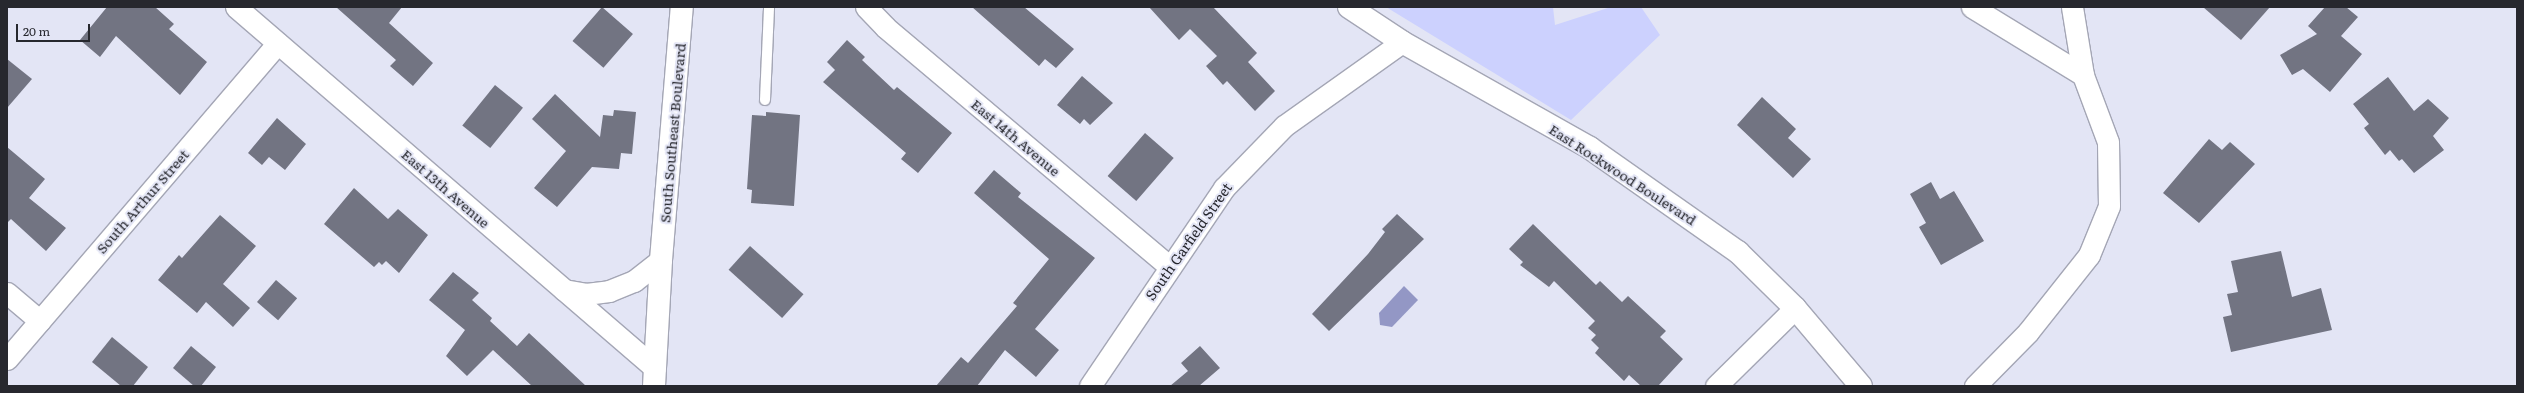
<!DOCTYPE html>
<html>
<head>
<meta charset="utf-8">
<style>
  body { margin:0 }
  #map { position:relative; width:2524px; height:393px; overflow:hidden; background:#e3e5f5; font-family:Literata,serif }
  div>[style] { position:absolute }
  .green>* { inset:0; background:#ccd1fe }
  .water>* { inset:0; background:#9397c5 }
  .building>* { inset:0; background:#727482; transform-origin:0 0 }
  .roads { filter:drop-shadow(1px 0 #a4a6b5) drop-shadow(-1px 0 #a4a6b5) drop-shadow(0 1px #a4a6b5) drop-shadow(0 -1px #a4a6b5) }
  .lane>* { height:10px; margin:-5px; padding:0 5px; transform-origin:5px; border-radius:5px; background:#fff }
  .street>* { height:21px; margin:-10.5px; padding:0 10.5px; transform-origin:10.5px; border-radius:10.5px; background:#fff }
  .secondary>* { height:22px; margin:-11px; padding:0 11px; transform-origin:11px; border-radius:11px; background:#fff }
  span { translate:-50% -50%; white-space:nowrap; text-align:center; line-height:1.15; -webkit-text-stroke:4px #e3e5f5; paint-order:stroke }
  .street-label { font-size:14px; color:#27282e }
  .frame { position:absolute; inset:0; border:8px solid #27282e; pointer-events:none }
  .scale { position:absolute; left:16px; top:24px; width:74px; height:18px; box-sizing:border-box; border:2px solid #27282e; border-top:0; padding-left:5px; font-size:12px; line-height:14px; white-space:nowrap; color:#27282e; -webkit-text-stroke:3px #e3e5f5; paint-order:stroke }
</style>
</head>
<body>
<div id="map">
  <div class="green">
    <div style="clip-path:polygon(1386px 7px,1553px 7px,1555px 25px,1611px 7px,1641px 7px,1660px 35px,1571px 120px)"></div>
  </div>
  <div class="water">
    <div style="clip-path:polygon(1404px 286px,1418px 300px,1392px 327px,1380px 325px,1379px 313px)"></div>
  </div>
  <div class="building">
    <div style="clip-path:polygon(107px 7px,155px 7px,174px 24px,169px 29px,207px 62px,180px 95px,116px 36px,100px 57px,80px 40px)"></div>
    <div style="clip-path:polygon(336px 7px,402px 7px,389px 23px,433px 63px,413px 86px,390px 66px,396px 60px)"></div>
    <div style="left:602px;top:7px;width:41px;height:45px;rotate:41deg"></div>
    <div style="clip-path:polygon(972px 7px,1024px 7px,1074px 49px,1056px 68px,1045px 59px,1039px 66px)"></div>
    <div style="clip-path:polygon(1149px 7px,1213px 7px,1257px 53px,1248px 62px,1275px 91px,1255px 111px,1227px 81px,1223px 85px,1206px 66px,1217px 56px,1190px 29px,1179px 40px)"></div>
    <div style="clip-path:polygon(2203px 7px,2270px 7px,2241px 40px)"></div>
    <div style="clip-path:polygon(2325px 7px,2346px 7px,2358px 17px,2341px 36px,2362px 54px,2330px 92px,2303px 69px,2292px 75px,2280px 55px,2317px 34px,2308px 26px)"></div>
    <div style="clip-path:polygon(847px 40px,865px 57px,862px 60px,894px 90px,897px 87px,952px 133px,918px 173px,901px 159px,906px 153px,823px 82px,835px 70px,827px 62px)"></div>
    <div style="clip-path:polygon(7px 59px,32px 79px,7px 108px)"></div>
    <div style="clip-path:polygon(1082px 76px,1113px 103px,1090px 125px,1084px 119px,1080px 124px,1057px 105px)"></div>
    <div style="clip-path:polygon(2388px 77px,2414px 111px,2428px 99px,2449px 118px,2433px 136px,2444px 150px,2414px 173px,2402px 159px,2399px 161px,2390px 150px,2385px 155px,2364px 128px,2369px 124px,2353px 104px)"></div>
    <div style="left:495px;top:85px;width:36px;height:52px;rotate:39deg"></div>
    <div style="clip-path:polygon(555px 94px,600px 137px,603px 115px,613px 116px,614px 110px,636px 112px,632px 154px,621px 153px,619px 169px,592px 167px,557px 207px,534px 188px,566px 151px,532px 119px)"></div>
    <div style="clip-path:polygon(1762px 97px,1796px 129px,1788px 138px,1811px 159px,1793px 178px,1737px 125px)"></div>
    <div style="clip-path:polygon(766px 112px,800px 115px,794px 206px,751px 203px,752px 190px,747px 189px,752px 115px,766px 116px)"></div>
    <div style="clip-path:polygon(277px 118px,306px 144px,285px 170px,269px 157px,262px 165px,248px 153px)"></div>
    <div style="left:1145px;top:133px;width:38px;height:57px;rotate:41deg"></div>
    <div style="clip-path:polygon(2209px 139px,2222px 150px,2230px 142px,2255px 164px,2199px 223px,2163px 193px)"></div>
    <div style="clip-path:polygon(7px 147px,45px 179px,29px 198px,66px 228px,46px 251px,11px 219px,7px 223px)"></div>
    <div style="clip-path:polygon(994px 170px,1021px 193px,1018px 197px,1095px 258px,1035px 329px,1059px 350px,1036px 377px,1005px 350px,977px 386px,936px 386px,961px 357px,968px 363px,1017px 306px,1013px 303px,1049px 259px,974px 193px)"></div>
    <div style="clip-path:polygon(1931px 182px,1940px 199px,1954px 191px,1984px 241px,1941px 265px,1919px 227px,1926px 223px,1910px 194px)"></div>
    <div style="clip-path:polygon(354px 188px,388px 219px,398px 209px,428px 235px,399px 273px,386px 261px,382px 265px,379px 262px,374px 267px,324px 224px)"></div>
    <div style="clip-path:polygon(1397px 214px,1424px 239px,1329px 331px,1312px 314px,1368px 254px,1385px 232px,1382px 229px)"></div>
    <div style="clip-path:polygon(220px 215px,256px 246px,223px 284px,250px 308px,233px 327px,206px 302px,197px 313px,158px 280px,179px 255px,182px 258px)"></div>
    <div style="clip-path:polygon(1533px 224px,1596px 285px,1600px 281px,1622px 302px,1628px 296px,1666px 331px,1660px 337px,1683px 359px,1658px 386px,1641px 386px,1629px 375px,1624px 381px,1595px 353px,1599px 348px,1591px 340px,1596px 335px,1588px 328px,1595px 321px,1554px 281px,1549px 287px,1520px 265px,1523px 262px,1509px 249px)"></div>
    <div style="left:750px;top:246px;width:72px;height:32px;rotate:42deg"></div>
    <div style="clip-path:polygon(2281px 251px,2292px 297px,2321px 288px,2332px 330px,2231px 352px,2223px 317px,2232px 315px,2227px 294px,2238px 292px,2231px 261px)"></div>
    <div style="clip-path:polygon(453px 272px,479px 293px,472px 300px,492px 318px,490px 321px,517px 346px,529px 333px,586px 386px,532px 386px,493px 350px,467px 376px,446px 356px,465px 330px,429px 300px)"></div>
    <div style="left:276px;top:280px;width:28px;height:29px;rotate:41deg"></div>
    <div style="clip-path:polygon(112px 337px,148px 367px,133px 386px,121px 386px,92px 362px)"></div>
    <div style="clip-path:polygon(191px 346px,216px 367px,201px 386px,194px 386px,173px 368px)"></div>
    <div style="clip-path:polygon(1200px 346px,1220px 368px,1199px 386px,1170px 386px,1188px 371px,1181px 363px)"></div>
  </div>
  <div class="roads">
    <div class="lane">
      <div style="left:765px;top:100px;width:93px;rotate:-87.5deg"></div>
    </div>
    <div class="street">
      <div style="left:236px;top:7px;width:553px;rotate:40.75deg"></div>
      <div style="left:866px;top:7px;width:28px;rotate:46deg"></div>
      <div style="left:885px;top:27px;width:371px;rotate:40.1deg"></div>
      <div style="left:1972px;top:7px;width:130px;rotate:31.5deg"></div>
      <div style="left:564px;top:290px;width:22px;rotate:10deg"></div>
      <div style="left:586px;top:294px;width:23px;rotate:-7deg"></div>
      <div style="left:609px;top:291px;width:27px;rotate:-22deg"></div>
      <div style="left:634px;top:281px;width:34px;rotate:-38deg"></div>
      <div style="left:7px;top:293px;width:43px;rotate:40.3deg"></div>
      <div style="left:7px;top:359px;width:416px;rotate:-49.4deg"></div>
      <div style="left:1090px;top:386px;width:239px;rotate:-55.9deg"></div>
      <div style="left:1224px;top:188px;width:86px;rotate:-45.9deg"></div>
      <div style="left:1284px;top:126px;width:145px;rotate:-35.4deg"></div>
      <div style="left:1716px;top:386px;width:111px;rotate:-44.6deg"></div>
      <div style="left:1975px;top:386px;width:76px;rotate:-45.5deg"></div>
      <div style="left:2028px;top:332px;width:98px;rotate:-51.6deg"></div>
      <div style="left:2089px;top:255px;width:53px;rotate:-67.8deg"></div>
      <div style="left:2109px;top:206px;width:64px;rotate:-90.9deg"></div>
      <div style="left:2108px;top:142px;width:72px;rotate:-110.5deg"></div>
      <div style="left:2083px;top:75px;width:69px;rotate:-99.2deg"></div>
    </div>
    <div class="secondary">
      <div style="left:1349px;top:7px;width:64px;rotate:33.4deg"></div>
      <div style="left:1402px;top:42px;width:216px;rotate:29.4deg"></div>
      <div style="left:1590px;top:148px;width:181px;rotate:35.1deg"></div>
      <div style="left:1738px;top:252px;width:80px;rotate:44.5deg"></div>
      <div style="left:1795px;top:308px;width:102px;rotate:49.8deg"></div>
      <div style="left:654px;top:386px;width:126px;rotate:-86.8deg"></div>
      <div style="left:661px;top:260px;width:254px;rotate:-85.3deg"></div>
    </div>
  </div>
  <div class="street-label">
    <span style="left:672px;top:133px;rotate:-85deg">South Southeast Boulevard</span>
    <span style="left:1016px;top:137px;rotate:40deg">East 14th Avenue</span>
    <span style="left:1623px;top:174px;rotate:33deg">East Rockwood Boulevard</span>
    <span style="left:446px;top:188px;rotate:41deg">East 13th Avenue</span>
    <span style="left:142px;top:201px;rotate:-49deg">South Arthur Street</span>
    <span style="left:1188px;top:241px;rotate:-55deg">South Garfield Street</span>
  </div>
  <div class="frame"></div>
  <div class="scale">20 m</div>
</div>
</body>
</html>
